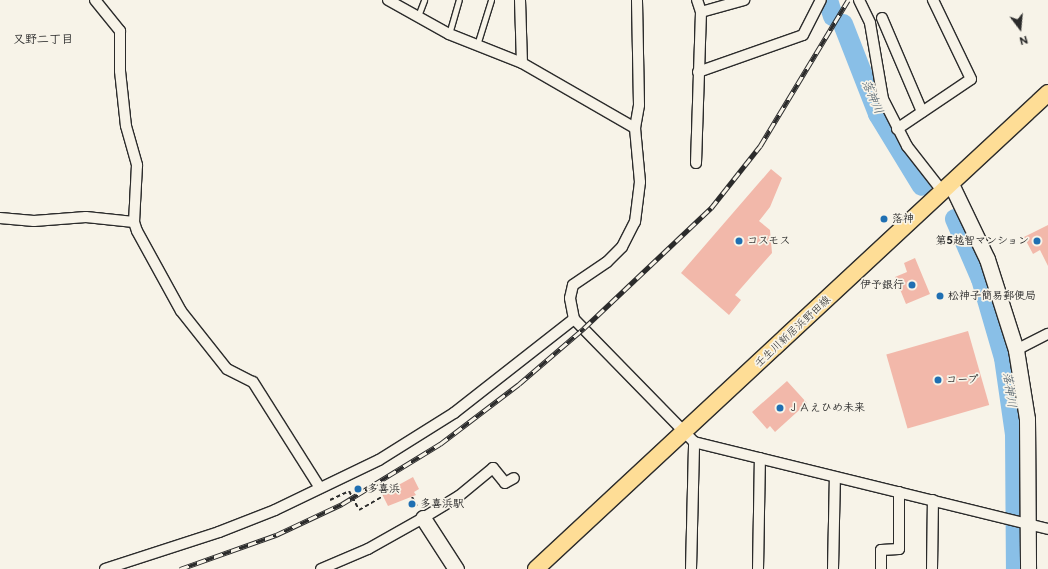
<!DOCTYPE html>
<html>
<head>
<meta charset="utf-8">
<style>
  body { margin:0 }
  #map { position:relative; width:1048px; height:569px; overflow:hidden; background:#f7f3e8; font-family:"Balsamiq Sans","Klee One",sans-serif }
  div>[style] { position:absolute }
  .river>* { height:20px; margin:-10px; padding:0 10px; transform-origin:10px; border-radius:10px; background:#89bfe7 }
  .building>* { inset:0; background:#f2b8aa; transform-origin:0 0 }
  .path>* { height:2px; margin-top:-1px; transform-origin:0; background:repeating-linear-gradient(90deg,#2b2b2b 0 4px,transparent 0 7px) }
  .roads { filter:drop-shadow(1px 0 #2b2b2b) drop-shadow(-1px 0 #2b2b2b) drop-shadow(0 1px #2b2b2b) drop-shadow(0 -1px #2b2b2b) }
  .lane>* { height:5px; margin:-2.5px; padding:0 2.5px; transform-origin:2.5px; border-radius:2.5px; background:#f7f3e8 }
  .street>* { height:10px; margin:-5px; padding:0 5px; transform-origin:5px; border-radius:5px; background:#f7f3e8 }
  .secondary>* { height:15px; margin:-7.5px; padding:0 7.5px; transform-origin:7.5px; border-radius:7.5px; background:#f7f3e8 }
  .primary>* { height:16px; margin:-8px; padding:0 8px; transform-origin:8px; border-radius:8px; background:#fedd96 }
  .rail>* { height:4.5px; margin-top:-2.25px; transform-origin:0; background:repeating-linear-gradient(90deg,#f7f3e8 0 9px,#2b2b2b 0 18px); box-sizing:border-box; border-block:1px solid #2b2b2b }
  .path-bridge>* { height:2px; margin-top:-1px; transform-origin:0; background:repeating-linear-gradient(90deg,#2b2b2b 0 4px,transparent 0 7px) }
  .dots>* { width:11px; height:11px; translate:-50% -50%; box-sizing:border-box; border:2px solid #f7f3e8; border-radius:50% }
  span { translate:-50% -50%; white-space:nowrap; text-align:center; line-height:1.15; -webkit-text-stroke:3.5px #f7f3e8; paint-order:stroke }
  .poi-label { font-size:11px; color:#2b2b2b; font-weight:700 }
  .left { translate:0 -50%; text-align:left }
  .right { translate:-100% -50%; text-align:right }
  .street-label { font-size:11px; color:#2b2b2b }
  .neighbourhood-label { font-size:12px; color:#2b2b2b; font-weight:700 }
  .water-label { font-size:12px; color:#475763; font-style:italic }
  .north { position:absolute; left:1000px; top:8px; width:40px; height:40px; -webkit-text-stroke:3px #f7f3e8; paint-order:stroke; rotate:164deg; font-size:11px; font-weight:700; line-height:16px; text-align:center; color:#2b2b2b }
  .north::after { content:''; display:block; margin:auto; width:14px; height:18px; background:#2b2b2b; clip-path:polygon(50% 0,100% 100%,50% 72%,0 100%) }
</style>
</head>
<body>
<div id="map">
  <div class="river">
    <div style="left:828px;top:0;width:17px;rotate:73deg"></div>
    <div style="left:843px;top:24px;width:97px;rotate:68.7deg"></div>
    <div style="left:878px;top:114px;width:84px;rotate:58.6deg"></div>
    <div style="left:955px;top:219px;width:65px;rotate:66.6deg"></div>
    <div style="left:981px;top:279px;width:82px;rotate:73.8deg"></div>
    <div style="left:1004px;top:358px;width:77px;rotate:81.8deg"></div>
    <div style="left:1015px;top:434px;width:135px;rotate:89.6deg"></div>
  </div>
  <div class="building">
    <div style="clip-path:polygon(771px 169px,782px 178px,770px 207px,759px 221px,770px 230px,772px 253px,735px 295px,741px 300px,729px 315px,681px 273px)"></div>
    <div style="clip-path:polygon(1048px 225px,1048px 266px,1040px 250px,1033px 254px,1024px 237px)"></div>
    <div style="clip-path:polygon(915px 258px,930px 294px,906px 304px,895px 277px,907px 272px,904px 263px)"></div>
    <div style="left:968px;top:331px;width:77px;height:85px;rotate:74deg"></div>
    <div style="clip-path:polygon(787px 381px,807px 403px,775px 432px,770px 426px,767px 429px,752px 412px)"></div>
    <div style="clip-path:polygon(413px 477px,419px 489px,414px 492px,416px 495px,388px 506px,382px 494px)"></div>
  </div>
  <div class="path">
    <div style="left:412px;top:497px;width:10px;rotate:61deg"></div>
    <div style="left:330px;top:500px;width:21px;rotate:-25deg"></div>
    <div style="left:359px;top:510px;width:28px;rotate:-30deg"></div>
  </div>
  <div class="roads">
    <div class="lane">
      <div style="left:418px;top:16px;width:17px;rotate:-69deg"></div>
      <div style="left:449px;top:34px;width:35px;rotate:-74deg"></div>
      <div style="left:477px;top:45px;width:47px;rotate:-72.7deg"></div>
    </div>
    <div class="street">
      <div style="left:95px;top:0;width:40px;rotate:51deg"></div>
      <div style="left:120px;top:31px;width:40px;rotate:90deg"></div>
      <div style="left:120px;top:71px;width:55px;rotate:83.8deg"></div>
      <div style="left:126px;top:126px;width:41px;rotate:74.2deg"></div>
      <div style="left:137px;top:165px;width:57px;rotate:93deg"></div>
      <div style="left:134px;top:222px;width:9px;rotate:72deg"></div>
      <div style="left:137px;top:231px;width:91px;rotate:61.2deg"></div>
      <div style="left:181px;top:311px;width:74px;rotate:51.6deg"></div>
      <div style="left:227px;top:369px;width:29px;rotate:27deg"></div>
      <div style="left:253px;top:382px;width:125px;rotate:57.7deg"></div>
      <div style="left:388px;top:0;width:70px;rotate:29.1deg"></div>
      <div style="left:449px;top:34px;width:79px;rotate:21.7deg"></div>
      <div style="left:520px;top:0;width:63px;rotate:88.2deg"></div>
      <div style="left:522px;top:63px;width:130px;rotate:29.9deg"></div>
      <div style="left:859px;top:0;width:25px;rotate:64deg"></div>
      <div style="left:870px;top:23px;width:77px;rotate:80.3deg"></div>
      <div style="left:883px;top:99px;width:53px;rotate:62.9deg"></div>
      <div style="left:907px;top:146px;width:58px;rotate:52deg"></div>
      <div style="left:701px;top:12px;width:45px;rotate:-15.6deg"></div>
      <div style="left:882px;top:18px;width:102px;rotate:66.9deg"></div>
      <div style="left:698px;top:72px;width:111px;rotate:-19.4deg"></div>
      <div style="left:803px;top:35px;width:39px;rotate:-63deg"></div>
      <div style="left:897px;top:129px;width:89px;rotate:-34deg"></div>
      <div style="left:971px;top:79px;width:88px;rotate:-115.7deg"></div>
      <div style="left:696px;top:163px;width:151px;rotate:-88.1deg"></div>
      <div style="left:701px;top:12px;width:13px;rotate:-108deg"></div>
      <div style="left:0;top:218px;width:34px;rotate:5deg"></div>
      <div style="left:34px;top:221px;width:52px;rotate:-4.4deg"></div>
      <div style="left:86px;top:217px;width:48px;rotate:5.9deg"></div>
      <div style="left:574px;top:319px;width:21px;rotate:-101deg"></div>
      <div style="left:570px;top:298px;width:13px;rotate:-77deg"></div>
      <div style="left:573px;top:285px;width:41px;rotate:-34.1deg"></div>
      <div style="left:607px;top:262px;width:21px;rotate:-45deg"></div>
      <div style="left:622px;top:247px;width:28px;rotate:-63deg"></div>
      <div style="left:635px;top:222px;width:40px;rotate:-82.9deg"></div>
      <div style="left:640px;top:182px;width:54px;rotate:-95.3deg"></div>
      <div style="left:635px;top:128px;width:23px;rotate:-80deg"></div>
      <div style="left:639px;top:105px;width:105px;rotate:-91.1deg"></div>
      <div style="left:1016px;top:350px;width:36px;rotate:-27deg"></div>
      <div style="left:105px;top:569px;width:120px;rotate:-18deg"></div>
      <div style="left:219px;top:532px;width:60px;rotate:-21.4deg"></div>
      <div style="left:275px;top:510px;width:115px;rotate:-25.7deg"></div>
      <div style="left:379px;top:460px;width:89px;rotate:-32.1deg"></div>
      <div style="left:454px;top:413px;width:152px;rotate:-38.1deg"></div>
      <div style="left:574px;top:319px;width:172px;rotate:45.7deg"></div>
      <div style="left:694px;top:442px;width:365px;rotate:13.8deg"></div>
      <div style="left:321px;top:569px;width:51px;rotate:-23.1deg"></div>
      <div style="left:368px;top:549px;width:63px;rotate:-29.4deg"></div>
      <div style="left:423px;top:518px;width:42px;rotate:-31.4deg"></div>
      <div style="left:459px;top:496px;width:44px;rotate:-39.5deg"></div>
      <div style="left:493px;top:468px;width:19px;rotate:51deg"></div>
      <div style="left:505px;top:483px;width:10px;rotate:-29deg"></div>
      <div style="left:691px;top:569px;width:127px;rotate:-88.6deg"></div>
      <div style="left:758px;top:569px;width:111px;rotate:-89deg"></div>
      <div style="left:833px;top:569px;width:92px;rotate:-88.8deg"></div>
      <div style="left:881px;top:569px;width:19px;rotate:-90deg"></div>
      <div style="left:881px;top:550px;width:18px;rotate:-3deg"></div>
      <div style="left:899px;top:549px;width:57px;rotate:-90deg"></div>
      <div style="left:932px;top:569px;width:69px;rotate:-89.2deg"></div>
    </div>
    <div class="secondary">
      <div style="left:951px;top:184px;width:83px;rotate:64.4deg"></div>
      <div style="left:987px;top:259px;width:96px;rotate:72.3deg"></div>
      <div style="left:1016px;top:350px;width:70px;rotate:80.9deg"></div>
      <div style="left:1027px;top:419px;width:150px;rotate:89.6deg"></div>
      <div style="left:423px;top:518px;width:61px;rotate:57.1deg"></div>
    </div>
    <div class="primary">
      <div style="left:536px;top:569px;width:699px;rotate:-42.91deg"></div>
    </div>
  </div>
  <div class="rail">
    <div style="left:180px;top:569px;width:102px;rotate:-19.5deg"></div>
    <div style="left:276px;top:535px;width:73px;rotate:-25.2deg"></div>
    <div style="left:342px;top:504px;width:115px;rotate:-31.5deg"></div>
    <div style="left:440px;top:444px;width:99px;rotate:-37.2deg"></div>
    <div style="left:519px;top:384px;width:86px;rotate:-40.7deg"></div>
    <div style="left:584px;top:328px;width:175px;rotate:-43.4deg"></div>
    <div style="left:711px;top:208px;width:79px;rotate:-51.7deg"></div>
    <div style="left:760px;top:146px;width:170px;rotate:-58.9deg"></div>
  </div>
  <div class="path-bridge">
    <div style="left:349px;top:491px;width:21px;rotate:62deg"></div>
  </div>
  <div class="dots">
    <div style="left:884px;top:219px;background:#1f6fb2"></div>
    <div style="left:739px;top:241px;background:#1f6fb2"></div>
    <div style="left:1037px;top:241px;background:#1f6fb2"></div>
    <div style="left:912px;top:285px;background:#1f6fb2"></div>
    <div style="left:940px;top:296px;background:#1f6fb2"></div>
    <div style="left:938px;top:380px;background:#1f6fb2"></div>
    <div style="left:780px;top:408px;background:#1f6fb2"></div>
    <div style="left:358px;top:489px;background:#1f6fb2"></div>
    <div style="left:412px;top:504px;background:#1f6fb2"></div>
  </div>
  <div class="poi-label">
    <span class="left" style="left:892px;top:219px">落神</span>
    <span class="left" style="left:747px;top:241px">コスモス</span>
    <span class="right" style="left:1029px;top:241px">第5越智マンション</span>
    <span class="right" style="left:904px;top:285px">伊予銀行</span>
    <span class="left" style="left:948px;top:296px">松神子簡易郵便局</span>
    <span class="left" style="left:946px;top:380px">コープ</span>
    <span class="left" style="left:788px;top:408px">ＪＡえひめ未来</span>
    <span class="left" style="left:367px;top:489px">多喜浜</span>
    <span class="left" style="left:420px;top:504px">多喜浜駅</span>
  </div>
  <div class="street-label">
    <span style="left:793px;top:332px;rotate:-43deg">壬生川新居浜野田線</span>
  </div>
  <div class="neighbourhood-label">
    <span style="left:43px;top:40px">又野二丁目</span>
  </div>
  <div class="water-label">
    <span style="left:872px;top:97px;rotate:67deg">落神川</span>
    <span style="left:1009px;top:390px;rotate:82deg">落神川</span>
  </div>
  <div class="north">N</div>
</div>
</body>
</html>
